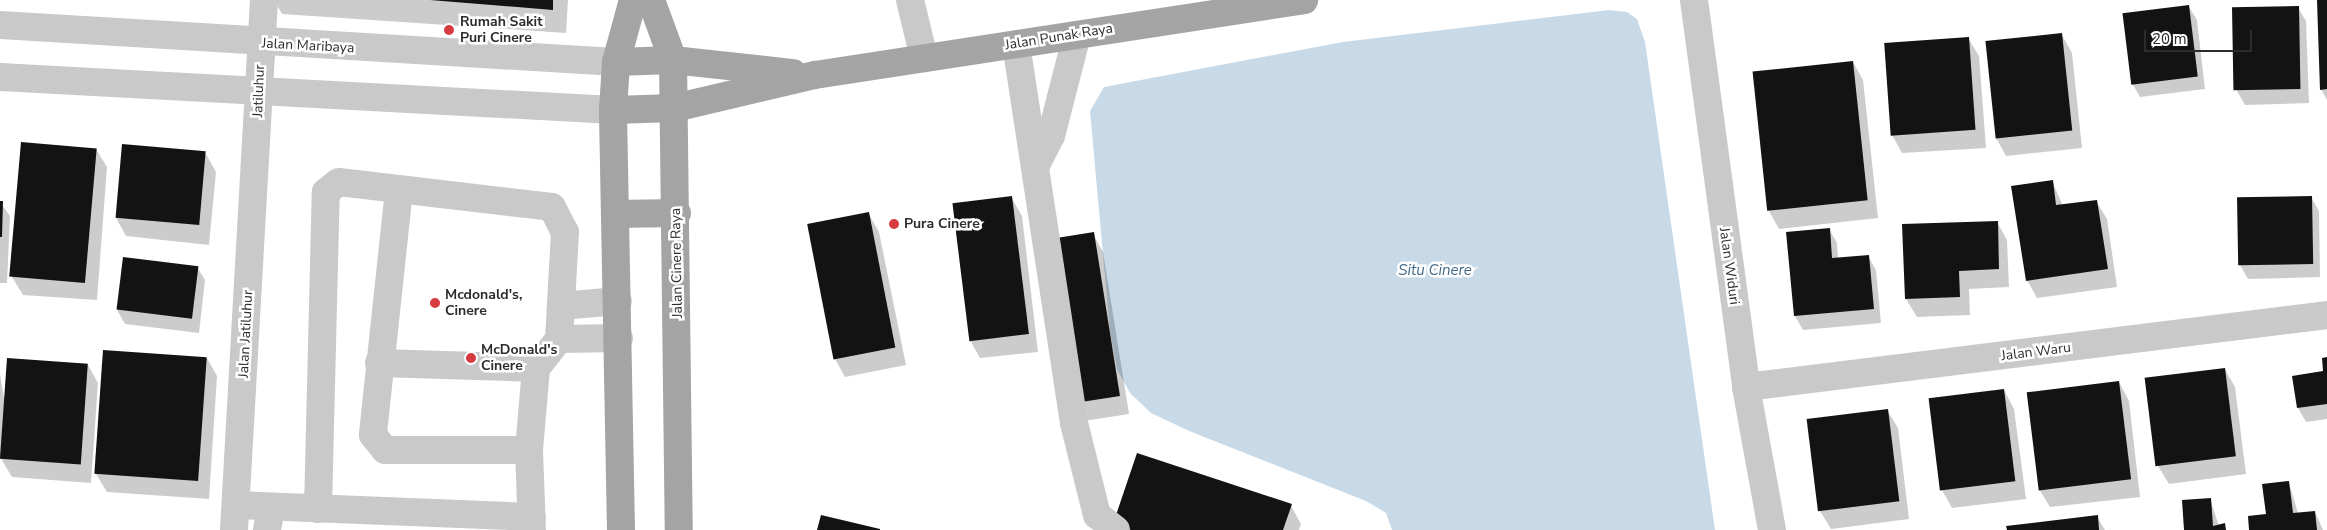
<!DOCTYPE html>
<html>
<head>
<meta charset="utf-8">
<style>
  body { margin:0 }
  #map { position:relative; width:2327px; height:530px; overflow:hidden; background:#fff; font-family:"Nunito Sans",sans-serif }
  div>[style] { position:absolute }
  .water>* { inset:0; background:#c8dae8 }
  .shadow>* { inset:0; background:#0003 }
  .building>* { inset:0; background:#131313; transform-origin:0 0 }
  .minor>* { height:28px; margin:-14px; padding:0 14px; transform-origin:14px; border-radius:14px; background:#c9c9c9 }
  .major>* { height:28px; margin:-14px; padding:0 14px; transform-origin:14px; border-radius:14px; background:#a4a4a4 }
  .dots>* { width:14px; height:14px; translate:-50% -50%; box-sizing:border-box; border:2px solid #fff; border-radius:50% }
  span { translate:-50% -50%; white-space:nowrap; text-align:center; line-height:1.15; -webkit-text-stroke:5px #fff; paint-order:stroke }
  .poi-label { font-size:14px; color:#2c2c2c; font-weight:700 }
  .left { translate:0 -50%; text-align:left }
  .street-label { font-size:14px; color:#2c2c2c }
  .water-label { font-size:15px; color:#416987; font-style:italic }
  .scale { position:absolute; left:2144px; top:30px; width:108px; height:22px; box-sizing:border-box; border:2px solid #2c2c2c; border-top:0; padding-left:6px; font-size:15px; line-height:18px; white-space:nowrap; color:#2c2c2c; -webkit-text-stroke:4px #fff; paint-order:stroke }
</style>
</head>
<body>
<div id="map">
  <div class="water">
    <div style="clip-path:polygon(1609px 10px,1627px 12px,1637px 19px,1645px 42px,1715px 530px,1392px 530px,1386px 513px,1366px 501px,1189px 431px,1151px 413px,1130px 393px,1117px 369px,1110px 332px,1090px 111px,1104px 87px,1343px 42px)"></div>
  </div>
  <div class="shadow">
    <div style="clip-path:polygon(274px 0,568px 0,566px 33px,282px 14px)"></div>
    <div style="clip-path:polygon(2318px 0,2327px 0,2327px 100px,2321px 89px)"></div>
    <div style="clip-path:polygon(2189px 7px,2197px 20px,2205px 89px,2140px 97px,2132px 83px)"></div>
    <div style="clip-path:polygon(2298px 8px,2306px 21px,2309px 103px,2245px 105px,2237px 91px)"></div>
    <div style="clip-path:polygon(2062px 35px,2072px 53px,2082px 148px,2006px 156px,1996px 138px)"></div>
    <div style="clip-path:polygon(1968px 38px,1979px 56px,1986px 148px,1902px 153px,1892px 135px)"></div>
    <div style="clip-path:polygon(1853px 62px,1863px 80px,1878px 218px,1779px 229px,1769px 211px)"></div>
    <div style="clip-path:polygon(96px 149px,107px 167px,97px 300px,23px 295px,12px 277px)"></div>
    <div style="clip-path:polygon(206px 154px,216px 172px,209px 245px,126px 236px,116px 218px)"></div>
    <div style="clip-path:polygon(2052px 181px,2063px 206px,2096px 201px,2107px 219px,2117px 287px,2037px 298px,2027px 280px)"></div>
    <div style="clip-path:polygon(1011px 197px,1022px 216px,1038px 352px,980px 358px,970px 340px)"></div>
    <div style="clip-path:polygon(2311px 197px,2319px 211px,2320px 277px,2248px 279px,2240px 265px)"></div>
    <div style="clip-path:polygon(0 202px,10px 216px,7px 283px,0 283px)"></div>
    <div style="clip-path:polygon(868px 213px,879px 232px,906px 365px,845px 377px,835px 359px)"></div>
    <div style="clip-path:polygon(1997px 222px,2007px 240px,2009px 287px,1969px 289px,1970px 315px,1917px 317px,1906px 299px)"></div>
    <div style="clip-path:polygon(1829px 229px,1837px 243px,1838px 259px,1868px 256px,1876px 270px,1881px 323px,1803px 330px,1795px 316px)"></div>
    <div style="clip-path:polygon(1093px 234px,1103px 252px,1129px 414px,1084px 421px,1048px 240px)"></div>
    <div style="clip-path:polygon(197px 267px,205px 280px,199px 333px,125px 324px,117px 310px)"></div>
    <div style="clip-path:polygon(104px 352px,207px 358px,217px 376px,209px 499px,107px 492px,96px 474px)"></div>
    <div style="clip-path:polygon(2327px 359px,2327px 419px,2306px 422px,2298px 408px,2293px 377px,2325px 372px)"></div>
    <div style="clip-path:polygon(88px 365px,98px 383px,91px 483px,12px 477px,0 457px,0 374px,5px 404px)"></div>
    <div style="clip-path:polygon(2225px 369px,2235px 387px,2246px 474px,2169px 484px,2158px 466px)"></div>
    <div style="clip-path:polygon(2119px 382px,2129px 401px,2140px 497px,2050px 507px,2039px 489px)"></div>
    <div style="clip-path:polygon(2004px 390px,2014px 409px,2026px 499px,1952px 508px,1942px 490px)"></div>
    <div style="clip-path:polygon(1887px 410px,1898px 428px,1909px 519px,1831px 529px,1820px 511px)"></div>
    <div style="clip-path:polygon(2289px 483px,2298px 513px,2315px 512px,2323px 530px,2250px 530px,2267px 515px)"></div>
    <div style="clip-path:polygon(2210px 499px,2219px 526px,2227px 530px,2185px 530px)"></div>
    <div style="clip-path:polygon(1291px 506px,1301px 524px,1299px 530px,1118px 530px)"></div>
    <div style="clip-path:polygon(2097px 517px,2105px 530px,2008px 530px)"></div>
  </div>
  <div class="building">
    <div style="clip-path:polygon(430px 0,553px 0,553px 10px)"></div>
    <div style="clip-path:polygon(2317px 0,2327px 0,2327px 89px,2320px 90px)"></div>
    <div style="left:2189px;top:5px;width:72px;height:67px;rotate:83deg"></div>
    <div style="left:2299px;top:6px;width:83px;height:67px;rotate:89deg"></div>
    <div style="left:2062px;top:33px;width:98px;height:77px;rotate:84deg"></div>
    <div style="left:1969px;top:37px;width:93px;height:85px;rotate:86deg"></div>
    <div style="left:1853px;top:61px;width:140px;height:101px;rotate:84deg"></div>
    <div style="left:21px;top:142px;width:76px;height:135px;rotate:5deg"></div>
    <div style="left:122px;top:144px;width:84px;height:74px;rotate:5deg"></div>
    <div style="clip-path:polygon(2053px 180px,2056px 205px,2097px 200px,2108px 269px,2026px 281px,2011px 186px)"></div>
    <div style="left:1012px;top:196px;width:139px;height:60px;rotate:83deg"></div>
    <div style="left:2312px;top:196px;width:68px;height:75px;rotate:89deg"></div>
    <div style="clip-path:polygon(0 201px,3px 201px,2px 237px,0 237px)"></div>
    <div style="left:869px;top:212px;width:138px;height:63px;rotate:79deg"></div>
    <div style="clip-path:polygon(1998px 221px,1999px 269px,1959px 271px,1960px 297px,1905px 299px,1902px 224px)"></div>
    <div style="clip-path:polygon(1830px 228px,1832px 258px,1869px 255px,1874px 309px,1794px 316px,1786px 232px)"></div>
    <div style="left:1094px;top:232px;width:166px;height:49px;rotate:81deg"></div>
    <div style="left:123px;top:257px;width:76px;height:53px;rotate:7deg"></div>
    <div style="left:103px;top:350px;width:104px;height:124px;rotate:4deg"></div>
    <div style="clip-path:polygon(2327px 357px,2327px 404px,2297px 408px,2292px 376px,2323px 371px,2322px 358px)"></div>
    <div style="left:7px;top:358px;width:81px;height:101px;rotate:4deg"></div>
    <div style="left:2225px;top:368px;width:89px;height:81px;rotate:83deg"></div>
    <div style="left:2119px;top:381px;width:99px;height:93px;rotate:83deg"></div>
    <div style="left:2004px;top:389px;width:93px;height:76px;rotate:83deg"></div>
    <div style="left:1888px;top:409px;width:93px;height:82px;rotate:83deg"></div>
    <div style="clip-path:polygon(1137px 453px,1292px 504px,1283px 530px,1131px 530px,1113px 524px)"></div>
    <div style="clip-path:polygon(2289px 481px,2293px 513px,2315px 511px,2317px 530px,2249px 530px,2248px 516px,2266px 514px,2262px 484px)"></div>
    <div style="clip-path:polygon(2211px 498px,2213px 526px,2225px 523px,2226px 530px,2184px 530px,2182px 500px)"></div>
    <div style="clip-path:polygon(821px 515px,880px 529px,880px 530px,817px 530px)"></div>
    <div style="clip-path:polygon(2098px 515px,2099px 530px,2007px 530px,2006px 526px)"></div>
  </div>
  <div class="minor">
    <div style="left:910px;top:0;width:60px;rotate:76.4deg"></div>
    <div style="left:1694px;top:0;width:390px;rotate:82.3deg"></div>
    <div style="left:1746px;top:387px;width:145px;rotate:79.7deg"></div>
    <div style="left:0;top:25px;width:617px;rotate:3.44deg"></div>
    <div style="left:1016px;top:44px;width:383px;rotate:81.3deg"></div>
    <div style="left:1074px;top:423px;width:95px;rotate:76deg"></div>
    <div style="left:1097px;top:515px;width:24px;rotate:38deg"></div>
    <div style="left:0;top:77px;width:614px;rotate:3.08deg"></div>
    <div style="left:1035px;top:167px;width:35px;rotate:-63deg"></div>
    <div style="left:1051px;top:136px;width:104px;rotate:-75.6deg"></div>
    <div style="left:399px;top:190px;width:246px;rotate:96.1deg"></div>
    <div style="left:373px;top:435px;width:19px;rotate:51deg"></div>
    <div style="left:385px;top:450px;width:144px"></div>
    <div style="left:561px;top:306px;width:57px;rotate:-5deg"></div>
    <div style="left:559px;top:339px;width:60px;rotate:-1deg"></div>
    <div style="left:379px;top:363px;width:157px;rotate:1.8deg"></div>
    <div style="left:1746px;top:387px;width:585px;rotate:-7.06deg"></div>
    <div style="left:236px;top:505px;width:296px;rotate:2.3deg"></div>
    <div style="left:318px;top:509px;width:317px;rotate:-88.6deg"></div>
    <div style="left:326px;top:192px;width:16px;rotate:-38deg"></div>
    <div style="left:339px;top:182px;width:214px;rotate:6.7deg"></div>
    <div style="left:552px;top:207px;width:28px;rotate:63deg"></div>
    <div style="left:565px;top:232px;width:107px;rotate:93.2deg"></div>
    <div style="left:559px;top:339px;width:37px;rotate:128deg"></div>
    <div style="left:536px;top:368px;width:82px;rotate:94.9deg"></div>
    <div style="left:529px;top:450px;width:80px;rotate:87.9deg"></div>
    <div style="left:234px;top:530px;width:531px;rotate:-86.76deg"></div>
    <div style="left:267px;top:530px;width:23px;rotate:-80deg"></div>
  </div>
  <div class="major">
    <div style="left:651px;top:0;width:64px;rotate:69.9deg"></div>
    <div style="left:673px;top:60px;width:470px;rotate:89.3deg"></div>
    <div style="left:616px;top:62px;width:57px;rotate:-2deg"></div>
    <div style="left:673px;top:60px;width:121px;rotate:6.2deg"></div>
    <div style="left:613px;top:110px;width:61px;rotate:-1.9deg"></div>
    <div style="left:674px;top:108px;width:145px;rotate:-13.2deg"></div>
    <div style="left:815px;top:75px;width:495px;rotate:-8.7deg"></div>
    <div style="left:616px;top:214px;width:61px;rotate:-0.9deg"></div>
    <div style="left:621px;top:530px;width:420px;rotate:-91.1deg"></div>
    <div style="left:613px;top:110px;width:48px;rotate:-86.4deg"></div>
    <div style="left:616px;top:62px;width:64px;rotate:-74.7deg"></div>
  </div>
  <div class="dots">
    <div style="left:449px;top:30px;background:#d73a3f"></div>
    <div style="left:894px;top:224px;background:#d73a3f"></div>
    <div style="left:435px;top:303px;background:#d73a3f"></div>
    <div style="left:471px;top:358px;background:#d73a3f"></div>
  </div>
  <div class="poi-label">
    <span class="left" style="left:460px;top:30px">Rumah Sakit<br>Puri Cinere</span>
    <span class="left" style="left:904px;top:224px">Pura Cinere</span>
    <span class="left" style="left:445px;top:303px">Mcdonald's,<br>Cinere</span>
    <span class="left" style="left:481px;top:358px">McDonald's<br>Cinere</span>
  </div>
  <div class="street-label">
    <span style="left:1059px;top:37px;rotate:-9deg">Jalan Punak Raya</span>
    <span style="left:308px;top:46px;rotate:3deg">Jalan Maribaya</span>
    <span style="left:259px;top:91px;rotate:-88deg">Jatiluhur</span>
    <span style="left:677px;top:263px;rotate:-91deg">Jalan Cinere Raya</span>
    <span style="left:1729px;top:266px;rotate:82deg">Jalan Widuri</span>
    <span style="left:246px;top:334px;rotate:-87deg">Jalan Jatiluhur</span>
    <span style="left:2036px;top:352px;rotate:-7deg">Jalan Waru</span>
  </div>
  <div class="water-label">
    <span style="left:1435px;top:271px">Situ Cinere</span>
  </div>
  <div class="scale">20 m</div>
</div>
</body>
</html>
